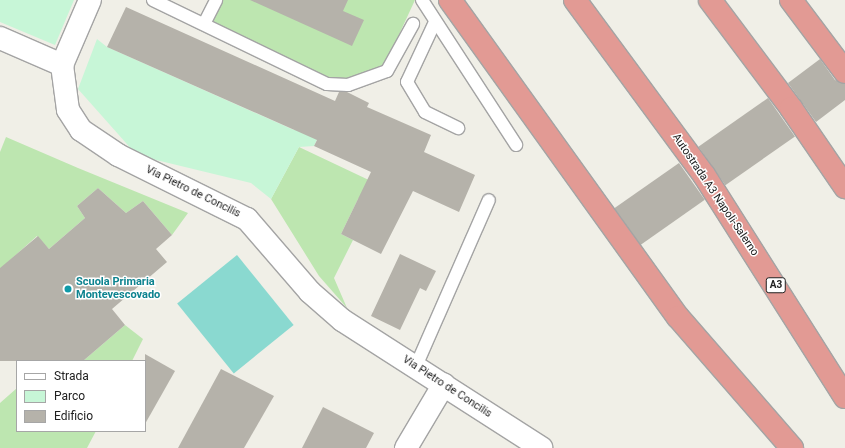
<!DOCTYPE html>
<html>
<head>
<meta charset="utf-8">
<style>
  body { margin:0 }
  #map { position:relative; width:845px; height:448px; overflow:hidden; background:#f0efe7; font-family:Roboto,sans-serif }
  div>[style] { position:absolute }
  .grass>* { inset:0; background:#bde6b0 }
  .park>* { inset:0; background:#c7f6d7 }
  .pitch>* { inset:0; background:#8ad9d0; transform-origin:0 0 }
  .building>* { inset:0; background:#b5b2aa; transform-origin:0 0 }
  .roads { filter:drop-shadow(1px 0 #a4a4a4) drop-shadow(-1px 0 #a4a4a4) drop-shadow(0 1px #a4a4a4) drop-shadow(0 -1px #a4a4a4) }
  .service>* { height:12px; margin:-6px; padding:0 6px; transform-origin:6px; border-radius:6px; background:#fff }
  .minor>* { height:22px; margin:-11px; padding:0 11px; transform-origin:11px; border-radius:11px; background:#fff }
  .motorway>* { height:22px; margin:-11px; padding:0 11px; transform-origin:11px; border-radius:11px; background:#e29a94 }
  .dots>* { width:11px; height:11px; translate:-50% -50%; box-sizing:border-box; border:2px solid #fff; border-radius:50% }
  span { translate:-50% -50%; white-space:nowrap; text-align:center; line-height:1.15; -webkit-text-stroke:3px #fff; paint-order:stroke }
  .shield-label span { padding:1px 3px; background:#fff; border:1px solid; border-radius:3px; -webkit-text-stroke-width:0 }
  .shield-label { font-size:10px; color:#202020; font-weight:700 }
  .street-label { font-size:11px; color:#202020 }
  .culture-label { font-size:11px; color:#0d838f; font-weight:700 }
  .left { translate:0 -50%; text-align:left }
  .legend { position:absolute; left:16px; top:360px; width:130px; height:72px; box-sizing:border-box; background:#fff; border:1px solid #a6a6a6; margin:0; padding:5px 7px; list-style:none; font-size:12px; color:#202020 }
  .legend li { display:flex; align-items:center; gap:8px; height:20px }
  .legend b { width:20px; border:1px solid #a6a6a6 }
</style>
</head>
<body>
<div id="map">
  <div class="grass">
    <div style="clip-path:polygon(222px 0,415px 0,384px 67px,347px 80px,328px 78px,211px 22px)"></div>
    <div style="clip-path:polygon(6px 137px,78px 168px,188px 213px,172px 235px,143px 201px,126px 213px,98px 188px,77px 206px,85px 218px,49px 249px,37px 236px,0 269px,0 152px)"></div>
    <div style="clip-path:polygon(299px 147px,373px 182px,358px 199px,341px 234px,353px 240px,334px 278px,347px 308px,319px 276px,271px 199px)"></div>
    <div style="clip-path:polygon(125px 325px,143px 339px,132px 361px,83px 361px)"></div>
    <div style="clip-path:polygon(17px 388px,17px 431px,96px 431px,87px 448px,0 448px,0 403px)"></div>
  </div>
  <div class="park">
    <div style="clip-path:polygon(0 0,74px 0,55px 45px,0 22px)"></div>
    <div style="clip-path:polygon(97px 39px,107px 47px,294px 130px,326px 120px,314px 146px,299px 147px,271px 199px,251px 183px,152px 159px,134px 152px,78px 89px)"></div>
  </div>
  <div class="pitch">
    <div style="left:237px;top:255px;width:90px;height:77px;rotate:51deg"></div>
  </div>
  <div class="building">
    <div style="clip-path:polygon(250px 0,348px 0,343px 11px,364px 20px,352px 46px)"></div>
    <div style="clip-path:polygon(126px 7px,335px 101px,339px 92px,347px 92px,369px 103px,367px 107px,431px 135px,424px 152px,475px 175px,459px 212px,413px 191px,381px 254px,341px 234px,371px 172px,314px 146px,317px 140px,107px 47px)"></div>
    <div style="clip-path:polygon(820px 59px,835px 80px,845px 84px,845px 100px,816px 122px,788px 83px)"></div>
    <div style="left:768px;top:98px;width:47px;height:85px;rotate:55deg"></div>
    <div style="left:679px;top:163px;width:45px;height:79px;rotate:55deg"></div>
    <div style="clip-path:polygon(98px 188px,126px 213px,143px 201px,172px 235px,156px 249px,167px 262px,112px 309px,125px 325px,83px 361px,0 361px,0 268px,38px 236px,49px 249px,85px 218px,77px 206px)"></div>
    <div style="clip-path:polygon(400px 254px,436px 271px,426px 291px,420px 288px,400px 330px,371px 316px)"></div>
    <div style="clip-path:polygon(145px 354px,175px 371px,145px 424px)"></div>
    <div style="clip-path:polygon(221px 369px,274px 396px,244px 448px,178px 448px)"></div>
    <div style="clip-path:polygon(323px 407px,374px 433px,366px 448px,302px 448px)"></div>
  </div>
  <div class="roads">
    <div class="service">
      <div style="left:153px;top:0;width:193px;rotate:25.8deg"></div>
      <div style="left:327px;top:84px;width:21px;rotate:3deg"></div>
      <div style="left:348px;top:85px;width:41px;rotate:-19.7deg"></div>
      <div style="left:387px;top:71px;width:54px;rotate:-61deg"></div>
      <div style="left:422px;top:0;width:173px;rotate:57deg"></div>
      <div style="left:435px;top:22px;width:66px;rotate:115deg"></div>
      <div style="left:407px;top:82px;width:35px;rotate:59deg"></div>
      <div style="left:425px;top:112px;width:37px;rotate:26deg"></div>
      <div style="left:204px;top:24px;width:27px;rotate:-63deg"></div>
      <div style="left:416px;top:366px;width:181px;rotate:-66.3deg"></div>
    </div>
    <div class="minor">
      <div style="left:90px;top:0;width:71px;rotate:113.3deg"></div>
      <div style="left:62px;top:65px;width:45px;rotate:82.4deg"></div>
      <div style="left:68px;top:110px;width:24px;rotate:57deg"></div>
      <div style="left:81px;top:130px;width:45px;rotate:34deg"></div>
      <div style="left:118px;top:155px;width:144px;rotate:26.4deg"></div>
      <div style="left:247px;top:219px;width:96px;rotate:49.2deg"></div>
      <div style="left:310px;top:292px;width:43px;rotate:41.2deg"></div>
      <div style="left:342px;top:320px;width:237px;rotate:32.7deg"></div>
      <div style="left:0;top:38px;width:68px;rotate:23.5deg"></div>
      <div style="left:406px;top:448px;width:74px;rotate:-59.3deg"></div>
    </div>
    <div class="motorway">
      <div style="left:450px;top:0;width:390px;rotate:54.3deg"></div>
      <div style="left:678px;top:317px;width:174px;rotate:49deg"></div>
      <div style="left:575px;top:0;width:217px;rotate:53.6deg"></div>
      <div style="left:704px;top:175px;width:263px;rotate:57.6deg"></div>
      <div style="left:710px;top:0;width:135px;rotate:53.1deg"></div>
      <div style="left:791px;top:108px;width:96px;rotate:55.6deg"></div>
      <div style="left:791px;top:0;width:90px;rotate:53.1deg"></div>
    </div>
  </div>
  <div class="dots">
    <div style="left:68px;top:289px;background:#0f9aa8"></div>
  </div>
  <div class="shield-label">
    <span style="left:776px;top:285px">A3</span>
  </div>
  <div class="street-label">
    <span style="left:193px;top:192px;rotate:26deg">Via Pietro de Concilis</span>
    <span style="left:715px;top:195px;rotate:56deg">Autostrada A3 Napoli-Salerno</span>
    <span style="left:447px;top:387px;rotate:33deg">Via Pietro de Concilis</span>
  </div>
  <div class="culture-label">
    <span class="left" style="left:76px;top:289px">Scuola Primaria<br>Montevescovado</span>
  </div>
  <ul class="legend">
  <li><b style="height:5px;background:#fff"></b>Strada</li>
  <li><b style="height:11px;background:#c7f6d7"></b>Parco</li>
  <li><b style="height:11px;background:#b5b2aa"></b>Edificio</li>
  </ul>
</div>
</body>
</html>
